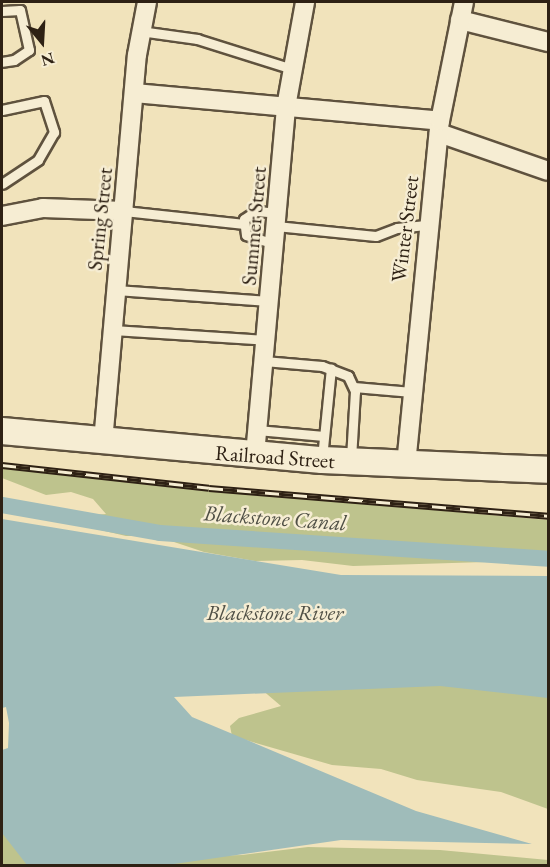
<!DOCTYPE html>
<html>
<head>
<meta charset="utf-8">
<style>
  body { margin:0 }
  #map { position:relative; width:550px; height:867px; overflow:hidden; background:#f1e3bb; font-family:"EB Garamond",serif }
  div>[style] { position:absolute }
  .green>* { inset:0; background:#bec38d }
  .water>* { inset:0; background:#9fbcba }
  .canal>* { height:16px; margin:-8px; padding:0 8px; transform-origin:8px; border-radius:8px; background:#9fbcba }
  .roads { filter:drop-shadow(2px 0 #5f523e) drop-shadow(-2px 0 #5f523e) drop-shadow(0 2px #5f523e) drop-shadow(0 -2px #5f523e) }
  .lane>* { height:9px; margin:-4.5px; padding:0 4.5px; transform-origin:4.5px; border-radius:4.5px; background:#f6edd3 }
  .street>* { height:18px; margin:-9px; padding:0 9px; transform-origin:9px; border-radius:9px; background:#f6edd3 }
  .secondary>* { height:26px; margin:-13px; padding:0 13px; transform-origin:13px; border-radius:13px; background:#f6edd3 }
  .rail>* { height:7px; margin-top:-3.5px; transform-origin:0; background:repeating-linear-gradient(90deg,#f6edd3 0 14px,#2e2114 0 28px); box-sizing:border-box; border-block:2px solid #2e2114 }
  span { translate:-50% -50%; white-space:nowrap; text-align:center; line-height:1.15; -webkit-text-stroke:5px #f6edd3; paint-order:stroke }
  .street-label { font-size:21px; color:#2e2114 }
  .water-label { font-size:22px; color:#505046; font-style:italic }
  .frame { position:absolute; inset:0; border:3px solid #2e2114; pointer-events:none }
  .north { position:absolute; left:12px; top:12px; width:60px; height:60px; -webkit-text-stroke:4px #f6edd3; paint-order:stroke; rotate:162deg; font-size:16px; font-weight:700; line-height:24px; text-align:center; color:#2e2114 }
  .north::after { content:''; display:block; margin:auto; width:21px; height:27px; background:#2e2114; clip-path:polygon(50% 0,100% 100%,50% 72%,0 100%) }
</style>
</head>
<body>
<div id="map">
  <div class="green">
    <div style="clip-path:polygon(2px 464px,276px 496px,548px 520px,548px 560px,353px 566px,302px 560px,255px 561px,204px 552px,156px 536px,126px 536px,79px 525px,81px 516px,106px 514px,93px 499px,71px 492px,46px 495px,2px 478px)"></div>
    <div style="clip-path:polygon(374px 671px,548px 678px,548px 809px,501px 792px,417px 780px,381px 769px,332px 765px,232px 736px,230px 726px,239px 718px,281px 706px,261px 689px,298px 685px,312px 689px)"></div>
    <div style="clip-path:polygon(2px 802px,55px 865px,2px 865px)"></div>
    <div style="clip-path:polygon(308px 847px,440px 850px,548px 860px,548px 866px,80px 866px,123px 859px,242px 855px)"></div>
  </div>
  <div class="water">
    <div style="clip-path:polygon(2px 519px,341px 575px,548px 576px,548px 698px,440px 686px,174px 697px,192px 717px,416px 811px,532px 844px,341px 840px,167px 865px,27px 865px,2px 833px,2px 750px,8px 748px,9px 723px,6px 707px,2px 708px)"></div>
  </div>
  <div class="canal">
    <div style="left:2px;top:505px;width:160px;rotate:10deg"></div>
    <div style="left:160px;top:533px;width:389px;rotate:3.8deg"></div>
  </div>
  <div class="roads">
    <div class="lane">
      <div style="left:2px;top:11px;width:18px;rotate:-3deg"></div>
      <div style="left:20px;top:10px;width:41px;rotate:77.3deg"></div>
      <div style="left:29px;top:50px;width:18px;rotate:146deg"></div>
      <div style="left:14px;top:60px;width:12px;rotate:171deg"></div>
      <div style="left:140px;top:31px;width:58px;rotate:8deg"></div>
      <div style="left:197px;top:39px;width:100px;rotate:17.5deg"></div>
      <div style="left:2px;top:110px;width:43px;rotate:-12.1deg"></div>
      <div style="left:44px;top:101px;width:33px;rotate:72deg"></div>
      <div style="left:54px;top:132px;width:32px;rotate:120deg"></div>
      <div style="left:38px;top:160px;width:43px;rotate:146.3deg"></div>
      <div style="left:124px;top:211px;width:121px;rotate:6.2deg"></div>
      <div style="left:276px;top:226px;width:100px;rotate:5.7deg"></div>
      <div style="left:376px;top:236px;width:22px;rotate:-21deg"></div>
      <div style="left:397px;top:228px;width:31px;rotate:-6deg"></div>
      <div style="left:275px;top:244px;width:30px;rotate:-163deg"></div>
      <div style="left:246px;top:235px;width:16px;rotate:-97deg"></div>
      <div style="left:244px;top:219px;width:14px;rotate:-34deg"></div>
      <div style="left:256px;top:211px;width:21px;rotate:5deg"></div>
      <div style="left:116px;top:290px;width:153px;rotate:4.1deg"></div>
      <div style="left:113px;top:330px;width:153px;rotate:3.7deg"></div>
      <div style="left:264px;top:361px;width:58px;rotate:4.9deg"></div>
      <div style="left:322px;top:366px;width:28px;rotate:21deg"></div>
      <div style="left:348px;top:376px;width:17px;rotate:65deg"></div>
      <div style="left:355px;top:391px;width:68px;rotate:93.4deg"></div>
      <div style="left:354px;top:387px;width:58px;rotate:4.9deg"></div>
      <div style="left:257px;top:430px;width:67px;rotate:5.1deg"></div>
      <div style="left:322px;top:458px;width:90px;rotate:-84.3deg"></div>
    </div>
    <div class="street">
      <div style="left:460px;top:20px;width:91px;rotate:14deg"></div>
      <div style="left:135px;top:93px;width:306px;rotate:5.2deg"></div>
      <div style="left:439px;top:133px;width:115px;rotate:19.2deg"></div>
      <div style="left:2px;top:216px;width:42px;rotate:-11deg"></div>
      <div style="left:43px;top:208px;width:81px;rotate:2.1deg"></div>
      <div style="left:103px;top:442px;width:388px;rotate:-85deg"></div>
      <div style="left:137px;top:55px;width:54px;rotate:-79.3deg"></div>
      <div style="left:255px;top:455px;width:349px;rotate:-84.9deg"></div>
      <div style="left:286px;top:107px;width:107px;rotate:-79.7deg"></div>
      <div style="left:406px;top:465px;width:346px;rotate:-84.4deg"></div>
      <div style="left:440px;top:121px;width:121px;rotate:-78.6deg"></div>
    </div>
    <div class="secondary">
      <div style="left:2px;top:431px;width:321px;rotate:5.2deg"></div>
      <div style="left:322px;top:460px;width:226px;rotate:2.5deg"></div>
    </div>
  </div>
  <div class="rail">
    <div style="left:2px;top:465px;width:208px;rotate:6.3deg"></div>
    <div style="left:209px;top:488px;width:340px;rotate:4.7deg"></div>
  </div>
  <div class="street-label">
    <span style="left:100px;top:219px;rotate:-84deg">Spring Street</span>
    <span style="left:254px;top:226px;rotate:-85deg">Summer Street</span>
    <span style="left:405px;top:229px;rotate:-83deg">Winter Street</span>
    <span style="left:275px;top:457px;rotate:4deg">Railroad Street</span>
  </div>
  <div class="water-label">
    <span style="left:275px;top:518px;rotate:4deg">Blackstone Canal</span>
    <span style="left:275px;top:613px">Blackstone River</span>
  </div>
  <div class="frame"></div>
  <div class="north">N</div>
</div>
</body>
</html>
